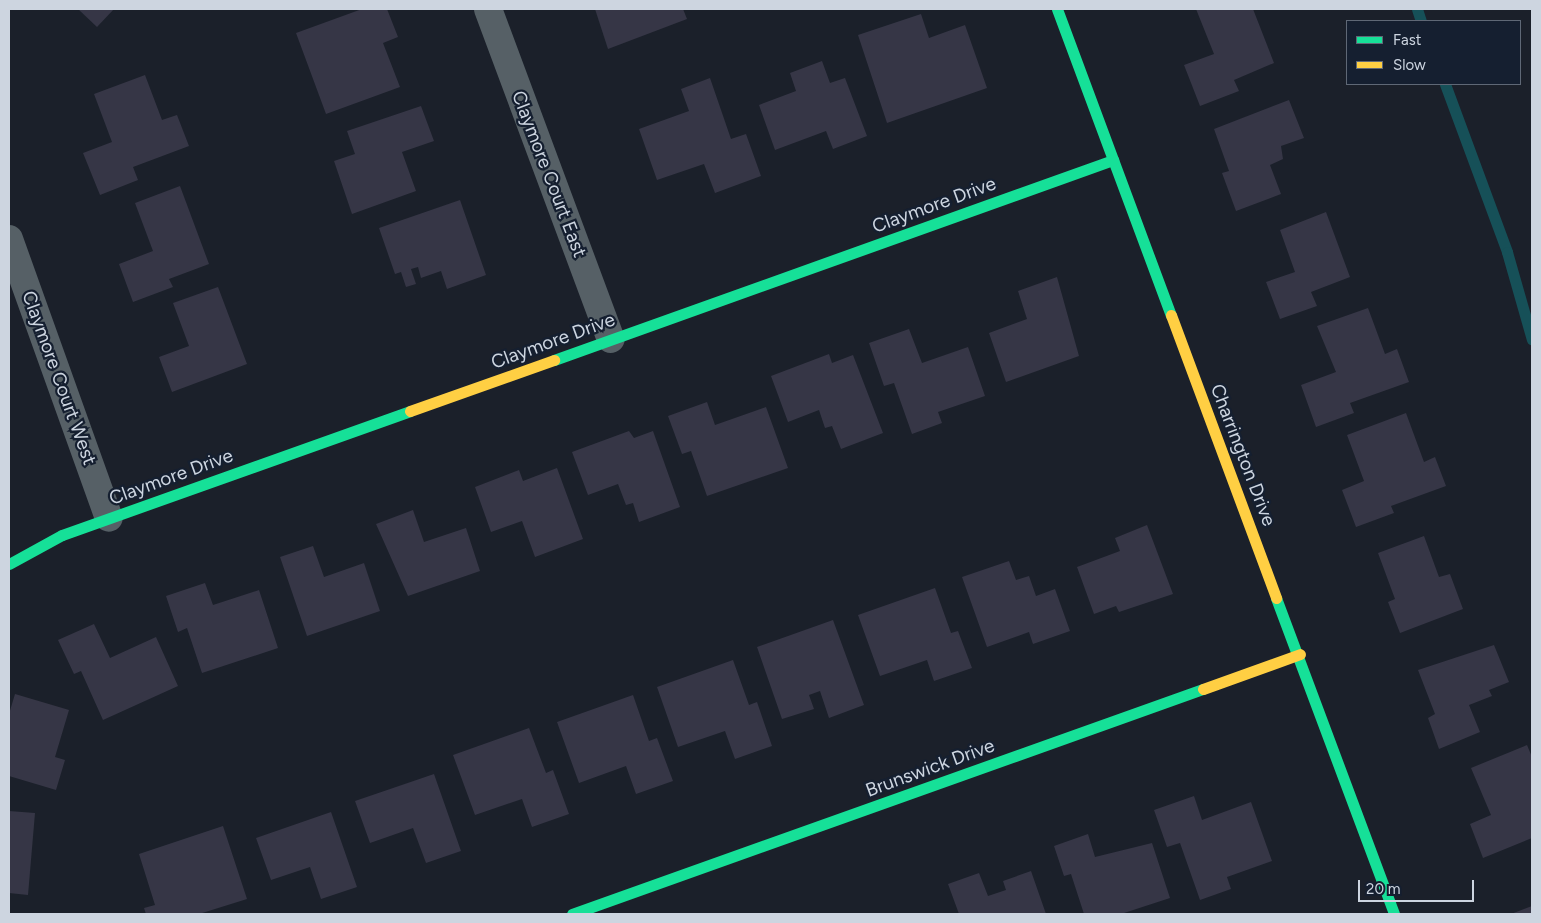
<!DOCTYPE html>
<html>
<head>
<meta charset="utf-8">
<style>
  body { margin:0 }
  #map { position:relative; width:1541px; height:923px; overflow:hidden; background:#1b202a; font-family:Figtree,sans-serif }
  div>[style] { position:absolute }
  .stream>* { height:11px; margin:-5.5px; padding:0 5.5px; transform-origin:5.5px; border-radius:5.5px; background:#165058 }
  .building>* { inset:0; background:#363646 }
  .street>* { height:28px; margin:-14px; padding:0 14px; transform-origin:14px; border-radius:14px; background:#566066 }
  .fast>* { height:11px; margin:-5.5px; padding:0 5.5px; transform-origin:5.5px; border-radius:5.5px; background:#16e098 }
  .slow>* { height:11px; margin:-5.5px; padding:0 5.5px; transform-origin:5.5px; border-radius:5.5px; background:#ffcf43 }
  span { translate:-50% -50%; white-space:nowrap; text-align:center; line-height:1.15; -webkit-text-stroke:4.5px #151f30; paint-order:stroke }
  .street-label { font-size:19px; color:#cdd5e0 }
  .frame { position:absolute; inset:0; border:10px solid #cdd5e0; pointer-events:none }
  .legend { position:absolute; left:1346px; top:20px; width:175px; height:65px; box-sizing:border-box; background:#151f30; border:1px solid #5f6876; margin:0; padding:6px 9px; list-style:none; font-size:15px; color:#cdd5e0 }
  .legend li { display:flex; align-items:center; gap:10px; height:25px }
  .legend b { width:25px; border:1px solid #5f6876 }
  .scale { position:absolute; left:1358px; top:880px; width:116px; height:22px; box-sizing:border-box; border:2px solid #cdd5e0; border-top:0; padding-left:6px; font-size:15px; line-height:18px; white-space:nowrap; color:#cdd5e0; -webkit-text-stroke:4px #151f30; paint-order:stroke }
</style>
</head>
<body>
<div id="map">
  <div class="stream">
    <div style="left:1417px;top:9px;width:13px;rotate:72deg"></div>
    <div style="left:1445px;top:84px;width:179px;rotate:69.7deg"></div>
    <div style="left:1507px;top:252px;width:91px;rotate:74.1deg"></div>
  </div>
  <div class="building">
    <div style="clip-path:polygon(78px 9px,114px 9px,97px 27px)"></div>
    <div style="clip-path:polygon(362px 9px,387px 9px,398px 37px,383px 43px,400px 87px,326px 114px,296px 33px)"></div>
    <div style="clip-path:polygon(595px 9px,683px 9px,687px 19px,608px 49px)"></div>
    <div style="clip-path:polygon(1196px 9px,1253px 9px,1274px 63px,1234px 80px,1239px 91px,1200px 106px,1184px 65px,1214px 54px)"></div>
    <div style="clip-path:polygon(921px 14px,929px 38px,965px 25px,987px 88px,887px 123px,858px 35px)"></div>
    <div style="clip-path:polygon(822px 61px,830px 83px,845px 78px,867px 136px,833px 149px,826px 131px,775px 150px,759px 105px,796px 91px,790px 73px)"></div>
    <div style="clip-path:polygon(145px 75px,162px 120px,177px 115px,189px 146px,133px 167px,138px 180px,100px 195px,83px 153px,112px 142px,94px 94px)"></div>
    <div style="clip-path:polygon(710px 78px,731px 139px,746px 134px,761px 176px,715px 193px,704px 164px,657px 180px,639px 129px,689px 111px,681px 89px)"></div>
    <div style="clip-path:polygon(1289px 100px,1304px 138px,1281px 146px,1283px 159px,1270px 165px,1281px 194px,1236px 211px,1222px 173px,1229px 171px,1214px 129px)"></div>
    <div style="clip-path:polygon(421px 106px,434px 141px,402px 152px,416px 191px,352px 214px,334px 161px,355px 154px,347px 131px)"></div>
    <div style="clip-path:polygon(180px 186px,209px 264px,169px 279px,173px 287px,133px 302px,119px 264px,153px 251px,135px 203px)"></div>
    <div style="clip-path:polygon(460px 200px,486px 275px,447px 289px,441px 271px,421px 278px,418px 267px,411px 269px,416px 284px,406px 287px,401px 272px,395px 274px,379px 228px)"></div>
    <div style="clip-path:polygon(1326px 212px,1350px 277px,1311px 292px,1317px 306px,1280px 319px,1266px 282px,1295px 272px,1280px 230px)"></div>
    <div style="clip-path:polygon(1057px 277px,1079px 356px,1006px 382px,989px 333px,1027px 319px,1018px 291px)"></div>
    <div style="clip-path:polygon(218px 287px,247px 364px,172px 392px,159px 357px,189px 346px,173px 303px)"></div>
    <div style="clip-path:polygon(1368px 308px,1385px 354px,1397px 349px,1409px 382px,1350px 403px,1354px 413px,1316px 427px,1301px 385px,1336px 372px,1317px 326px)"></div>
    <div style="clip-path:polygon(909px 329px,922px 363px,968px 347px,985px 396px,938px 412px,942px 423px,912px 434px,894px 383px,884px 386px,869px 343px)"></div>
    <div style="clip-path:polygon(829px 354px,832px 363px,853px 355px,883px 433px,841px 449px,832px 426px,825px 428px,819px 410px,788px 422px,771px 376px)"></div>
    <div style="clip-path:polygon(707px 402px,715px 425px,766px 407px,788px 468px,707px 496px,691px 451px,682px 454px,668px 416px)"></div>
    <div style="clip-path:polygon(1406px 413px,1424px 462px,1435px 457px,1446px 486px,1391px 506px,1394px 513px,1356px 527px,1342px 490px,1364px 481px,1347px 435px)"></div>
    <div style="clip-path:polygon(629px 431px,634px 438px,653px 431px,680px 507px,639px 522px,633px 503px,626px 505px,618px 484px,588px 495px,572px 452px)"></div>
    <div style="clip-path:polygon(557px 468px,583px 539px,535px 557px,522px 521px,491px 532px,475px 487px,519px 470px,523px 481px)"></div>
    <div style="clip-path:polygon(413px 510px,424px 542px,466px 528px,480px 571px,408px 596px,376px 524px)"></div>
    <div style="clip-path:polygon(1147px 525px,1173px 594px,1119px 612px,1116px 606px,1094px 614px,1077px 567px,1120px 551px,1115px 538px)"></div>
    <div style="clip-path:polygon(1424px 536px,1439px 577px,1450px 574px,1463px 609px,1400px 633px,1388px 602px,1395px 599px,1378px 553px)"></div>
    <div style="clip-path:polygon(313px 546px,324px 577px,364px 563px,380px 611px,307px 636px,280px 557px)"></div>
    <div style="clip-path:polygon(1009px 561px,1016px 580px,1029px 576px,1036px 596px,1055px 589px,1070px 631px,1033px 644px,1029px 632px,987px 647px,962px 577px)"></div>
    <div style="clip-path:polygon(205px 583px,213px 605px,259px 590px,278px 648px,202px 673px,187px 628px,178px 632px,166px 596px)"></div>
    <div style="clip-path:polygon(935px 588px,951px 633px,958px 631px,972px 668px,934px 681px,927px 660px,880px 676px,858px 615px)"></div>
    <div style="clip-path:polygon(833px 620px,864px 705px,829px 718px,820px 691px,809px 695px,814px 709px,782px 719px,757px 647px)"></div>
    <div style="clip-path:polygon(94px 624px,110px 658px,156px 637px,178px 686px,103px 720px,81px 671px,74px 674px,58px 640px)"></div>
    <div style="clip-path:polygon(1494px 645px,1509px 682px,1489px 690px,1492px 696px,1469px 705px,1480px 732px,1439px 749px,1428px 718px,1435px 714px,1418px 670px)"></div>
    <div style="clip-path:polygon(733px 660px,749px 705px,757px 702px,772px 746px,735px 759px,725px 731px,678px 747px,657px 687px)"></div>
    <div style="clip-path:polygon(15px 694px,69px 710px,55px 757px,65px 760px,56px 790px,9px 776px,9px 714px)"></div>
    <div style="clip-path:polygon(633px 695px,649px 741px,657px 738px,673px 781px,636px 794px,626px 766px,579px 783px,557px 722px)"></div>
    <div style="clip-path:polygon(529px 728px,546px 773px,553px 770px,569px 814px,532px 827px,522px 799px,475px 815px,453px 755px)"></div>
    <div style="clip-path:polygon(1527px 745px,1532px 757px,1532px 838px,1483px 858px,1470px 824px,1491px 815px,1471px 768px)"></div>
    <div style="clip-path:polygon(434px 774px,461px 851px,426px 863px,413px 828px,370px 843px,355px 801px)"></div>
    <div style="clip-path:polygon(1194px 796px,1202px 820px,1251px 802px,1272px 861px,1227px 877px,1231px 889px,1200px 900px,1180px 843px,1167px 847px,1154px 810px)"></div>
    <div style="clip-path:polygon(9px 811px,35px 813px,28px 895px,9px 893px)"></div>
    <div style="clip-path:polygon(331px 812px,357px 887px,321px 899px,310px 867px,271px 880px,256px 838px)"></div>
    <div style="clip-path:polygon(223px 826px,247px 899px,199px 914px,146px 914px,144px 908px,155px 905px,139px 854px)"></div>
    <div style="clip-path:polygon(1088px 834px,1095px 857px,1152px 843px,1170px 898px,1121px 914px,1084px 914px,1071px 874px,1064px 876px,1054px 846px)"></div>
    <div style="clip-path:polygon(1031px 871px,1046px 914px,959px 914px,948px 884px,979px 873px,988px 896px,1006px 890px,1003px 881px)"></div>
    <div style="clip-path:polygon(1532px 906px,1532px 914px,1511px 914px)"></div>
  </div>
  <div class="street">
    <div style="left:488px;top:9px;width:352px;rotate:69.6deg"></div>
    <div style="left:9px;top:239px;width:296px;rotate:70.3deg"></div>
  </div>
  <div class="fast">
    <div style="left:1057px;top:9px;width:327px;rotate:69.6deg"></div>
    <div style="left:554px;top:360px;width:594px;rotate:-19.69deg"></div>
    <div style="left:9px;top:564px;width:60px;rotate:-28.7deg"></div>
    <div style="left:62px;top:535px;width:369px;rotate:-19.6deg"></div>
    <div style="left:1276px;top:598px;width:337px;rotate:69.5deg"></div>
    <div style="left:572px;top:914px;width:670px;rotate:-19.63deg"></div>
  </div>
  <div class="slow">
    <div style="left:1171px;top:315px;width:302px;rotate:69.6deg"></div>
    <div style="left:410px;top:411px;width:153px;rotate:-19.5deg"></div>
    <div style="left:1203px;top:689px;width:103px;rotate:-19.8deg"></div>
  </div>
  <div class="street-label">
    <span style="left:549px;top:174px;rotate:69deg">Claymore Court East</span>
    <span style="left:934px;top:205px;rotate:-20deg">Claymore Drive</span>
    <span style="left:553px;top:341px;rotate:-20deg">Claymore Drive</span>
    <span style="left:59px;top:378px;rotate:70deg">Claymore Court West</span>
    <span style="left:1243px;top:455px;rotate:69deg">Charrington Drive</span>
    <span style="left:171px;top:477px;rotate:-20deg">Claymore Drive</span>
    <span style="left:930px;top:768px;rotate:-20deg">Brunswick Drive</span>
  </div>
  <div class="frame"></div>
  <ul class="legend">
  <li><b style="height:6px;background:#16e098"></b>Fast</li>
  <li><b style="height:6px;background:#ffcf43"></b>Slow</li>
  </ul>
  <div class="scale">20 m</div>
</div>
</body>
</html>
